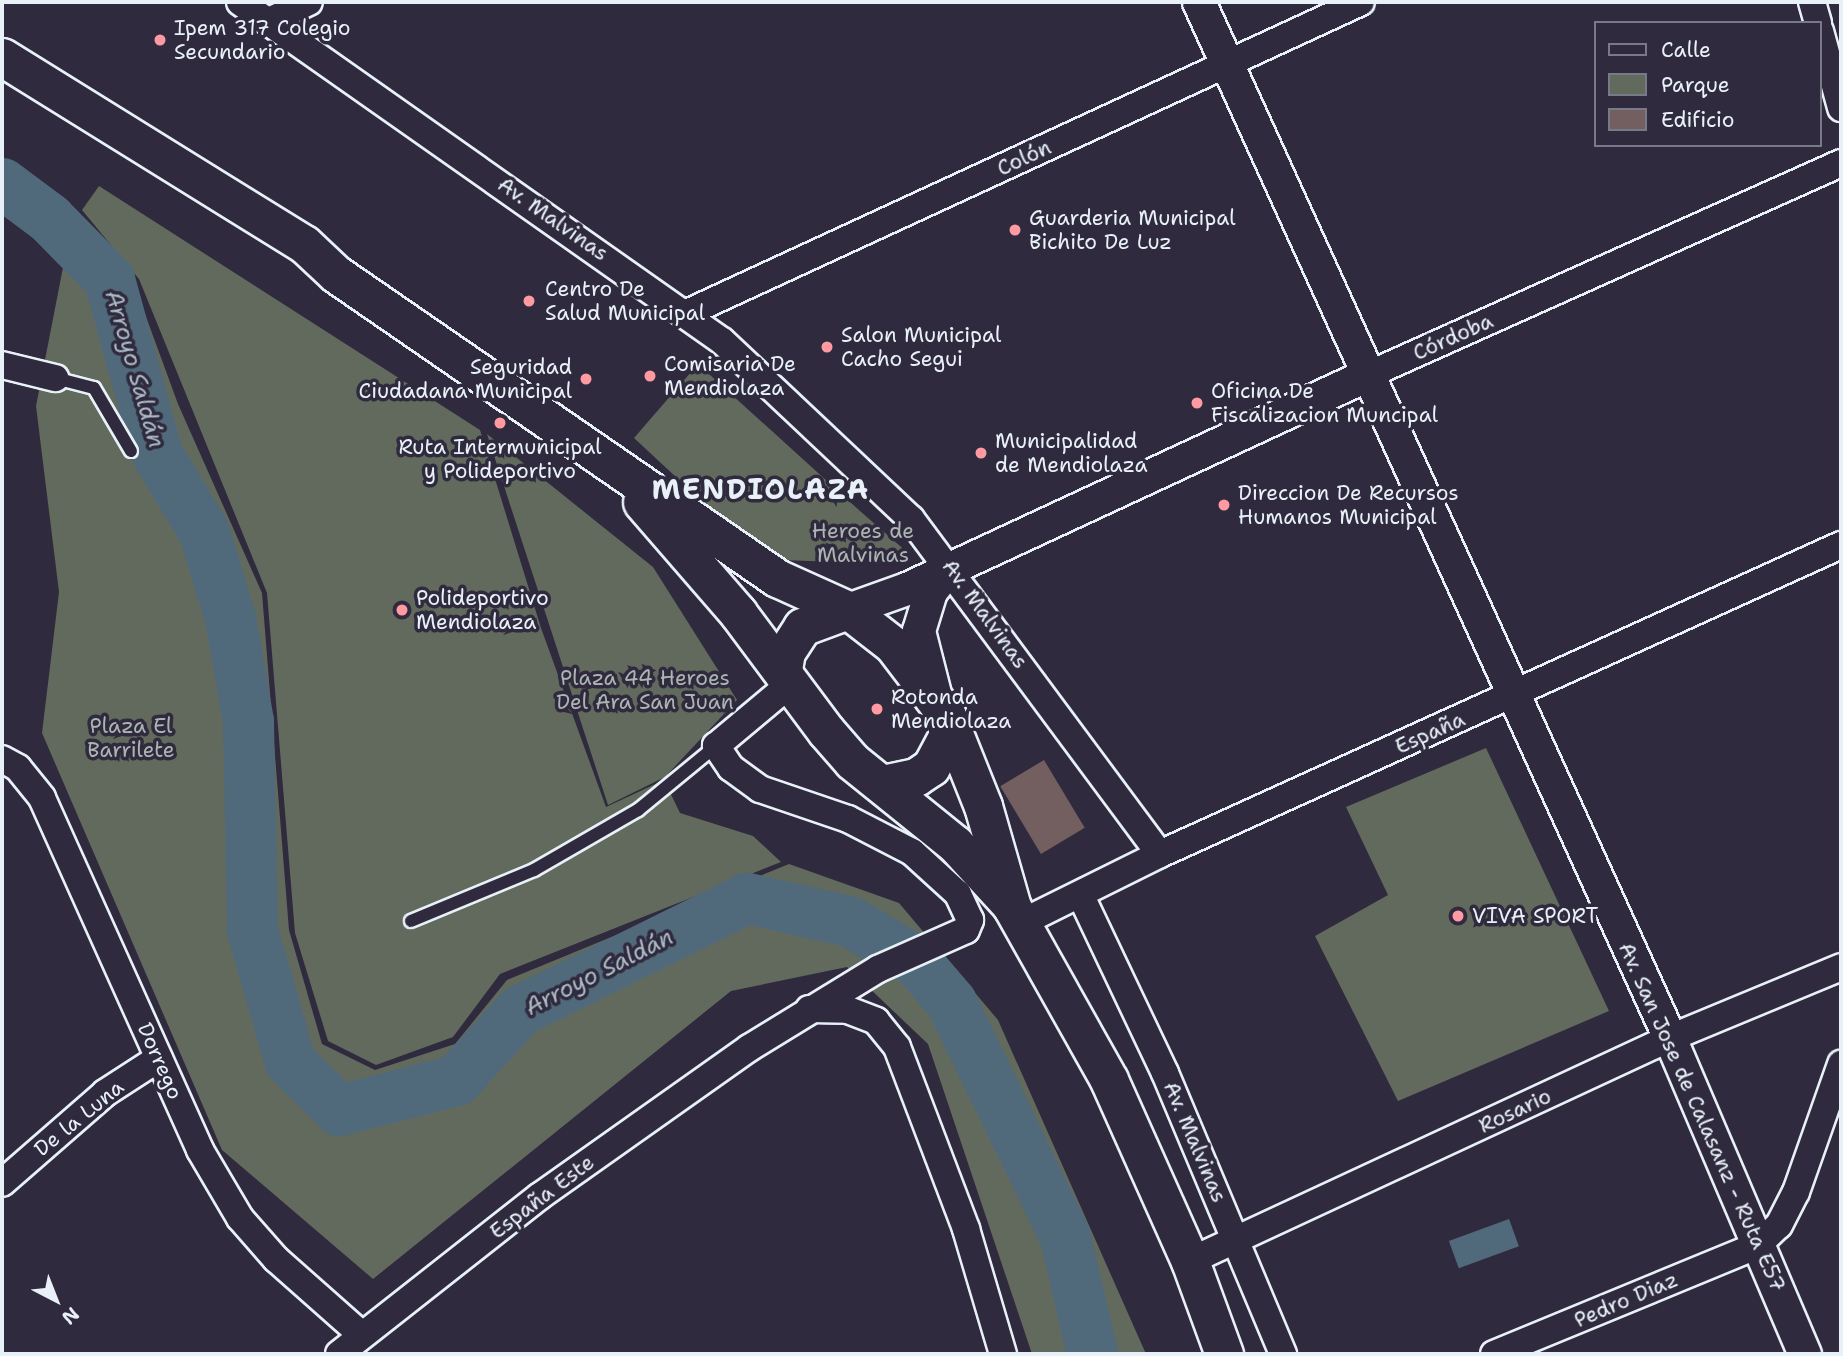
<!DOCTYPE html>
<html>
<head>
<meta charset="utf-8">
<style>
  body { margin:0 }
  #map { position:relative; width:1843px; height:1356px; overflow:hidden; background:#2f2a3d; font-family:"Shantell Sans",sans-serif }
  div>[style] { position:absolute }
  .green>* { inset:0; background:#626a5d }
  .water>* { inset:0; background:#516a7b; transform-origin:0 0 }
  .river>* { height:51px; margin:-25.5px; padding:0 25.5px; transform-origin:25.5px; border-radius:25.5px; background:#516a7b }
  .building>* { inset:0; background:#735e60; transform-origin:0 0 }
  .roads { filter:drop-shadow(2px 0 #e8f1f8) drop-shadow(-2px 0 #e8f1f8) drop-shadow(0 2px #e8f1f8) drop-shadow(0 -2px #e8f1f8) }
  .service>* { height:12px; margin:-6px; padding:0 6px; transform-origin:6px; border-radius:6px; background:#2f2a3d }
  .minor>* { height:26px; margin:-13px; padding:0 13px; transform-origin:13px; border-radius:13px; background:#2f2a3d }
  .tertiary>* { height:32px; margin:-16px; padding:0 16px; transform-origin:16px; border-radius:16px; background:#2f2a3d }
  .secondary>* { height:37px; margin:-18.5px; padding:0 18.5px; transform-origin:18.5px; border-radius:18.5px; background:#2f2a3d }
  .dots>* { width:19px; height:19px; translate:-50% -50%; box-sizing:border-box; border:4px solid #2f2a3d; border-radius:50% }
  span { translate:-50% -50%; white-space:nowrap; text-align:center; line-height:1.15; -webkit-text-stroke:7px #2f2a3d; paint-order:stroke }
  .poi-label { font-size:21px; color:#e8f1f8 }
  .left { translate:0 -50%; text-align:left }
  .right { translate:-100% -50%; text-align:right }
  .street-label { font-size:21px; color:#e8f1f8 }
  .park-label { font-size:21px; color:#acb4b2 }
  .water-label { font-size:23px; color:#acbbc6; font-style:italic }
  .district-label { font-size:28px; color:#e8f1f8; font-weight:700; letter-spacing:2px }
  .frame { position:absolute; inset:0; border:4px solid #e8f1f8; pointer-events:none }
  .legend { position:absolute; left:1594px; top:21px; width:228px; height:126px; box-sizing:border-box; background:#2f2a3d; border:2px solid #797a88; margin:0; padding:9px 12px; list-style:none; font-size:21px; color:#e8f1f8 }
  .legend li { display:flex; align-items:center; gap:14px; height:35px }
  .legend b { width:35px; border:2px solid #797a88 }
  .north { position:absolute; left:21px; top:1265px; width:70px; height:70px; -webkit-text-stroke:5px #2f2a3d; paint-order:stroke; rotate:138deg; font-size:19px; font-weight:700; line-height:28px; text-align:center; color:#e8f1f8 }
  .north::after { content:''; display:block; margin:auto; width:24px; height:32px; background:#e8f1f8; clip-path:polygon(50% 0,100% 100%,50% 72%,0 100%) }
</style>
</head>
<body>
<div id="map">
  <div class="green">
    <div style="clip-path:polygon(99px 186px,480px 430px,541px 628px,606px 807px,664px 780px,680px 813px,753px 836px,781px 862px,500px 974px,453px 1037px,376px 1065px,328px 1041px,295px 933px,267px 593px,139px 279px,82px 210px)"></div>
    <div style="clip-path:polygon(74px 211px,134px 284px,178px 404px,262px 593px,289px 930px,322px 1044px,375px 1070px,455px 1044px,507px 980px,789px 864px,899px 903px,998px 1020px,1146px 1354px,1032px 1354px,928px 1044px,847px 967px,731px 991px,373px 1279px,222px 1150px,42px 733px,59px 592px,36px 406px)"></div>
    <div style="clip-path:polygon(698px 364px,860px 511px,908px 553px,896px 564px,781px 560px,720px 518px,634px 438px)"></div>
    <div style="clip-path:polygon(487px 434px,653px 567px,737px 700px,665px 777px,608px 805px)"></div>
    <div style="clip-path:polygon(1486px 748px,1609px 1011px,1398px 1101px,1315px 936px,1388px 895px,1346px 807px)"></div>
  </div>
  <div class="water">
    <div style="left:1509px;top:1219px;width:29px;height:64px;rotate:70deg"></div>
  </div>
  <div class="river">
    <div style="left:2px;top:183px;width:59px;rotate:36.7deg"></div>
    <div style="left:49px;top:218px;width:86px;rotate:45.5deg"></div>
    <div style="left:109px;top:279px;width:181px;rotate:74.7deg"></div>
    <div style="left:157px;top:454px;width:91px;rotate:58.9deg"></div>
    <div style="left:204px;top:532px;width:90px;rotate:73.2deg"></div>
    <div style="left:230px;top:618px;width:105px;rotate:80.1deg"></div>
    <div style="left:248px;top:721px;width:209px;rotate:88.9deg"></div>
    <div style="left:252px;top:930px;width:137px;rotate:73.9deg"></div>
    <div style="left:290px;top:1062px;width:69px;rotate:44.4deg"></div>
    <div style="left:339px;top:1110px;width:121px;rotate:-14.4deg"></div>
    <div style="left:456px;top:1080px;width:95px;rotate:-47.6deg"></div>
    <div style="left:520px;top:1010px;width:253px;rotate:-26.3deg"></div>
    <div style="left:747px;top:898px;width:105px;rotate:12.7deg"></div>
    <div style="left:849px;top:921px;width:78px;rotate:30.8deg"></div>
    <div style="left:916px;top:961px;width:54px;rotate:49.5deg"></div>
    <div style="left:951px;top:1002px;width:261px;rotate:64.1deg"></div>
    <div style="left:1065px;top:1237px;width:120px;rotate:77deg"></div>
  </div>
  <div class="building">
    <div style="left:1044px;top:760px;width:79px;height:51px;rotate:59deg"></div>
  </div>
  <div class="roads">
    <div class="service">
      <div style="left:55px;top:378px;width:40px;rotate:14.4deg"></div>
      <div style="left:94px;top:388px;width:73px;rotate:59.6deg"></div>
      <div style="left:411px;top:921px;width:133px;rotate:-22.5deg"></div>
      <div style="left:534px;top:870px;width:120px;rotate:-30deg"></div>
      <div style="left:638px;top:810px;width:101px;rotate:-39.4deg"></div>
    </div>
    <div class="minor">
      <div style="left:240px;top:2px;width:589px;rotate:35.12deg"></div>
      <div style="left:722px;top:341px;width:260px;rotate:43.3deg"></div>
      <div style="left:911px;top:519px;width:417px;rotate:53.4deg"></div>
      <div style="left:1812px;top:2px;width:22px;rotate:74deg"></div>
      <div style="left:269px;top:21px;width:44px;rotate:-25.4deg"></div>
      <div style="left:1820px;top:31px;width:80px;rotate:74.7deg"></div>
      <div style="left:687px;top:313px;width:742px;rotate:-24.77deg"></div>
      <div style="left:2px;top:365px;width:55px;rotate:13.8deg"></div>
      <div style="left:1368px;top:375px;width:518px;rotate:-24.14deg"></div>
      <div style="left:2px;top:759px;width:18px;rotate:29deg"></div>
      <div style="left:18px;top:768px;width:38px;rotate:51deg"></div>
      <div style="left:42px;top:798px;width:386px;rotate:65.8deg"></div>
      <div style="left:200px;top:1150px;width:79px;rotate:59.5deg"></div>
      <div style="left:240px;top:1218px;width:55px;rotate:48.7deg"></div>
      <div style="left:276px;top:1259px;width:115px;rotate:41.5deg"></div>
      <div style="left:1081px;top:896px;width:196px;rotate:64.6deg"></div>
      <div style="left:1165px;top:1073px;width:305px;rotate:67.2deg"></div>
      <div style="left:1021px;top:923px;width:155px;rotate:-26.4deg"></div>
      <div style="left:1160px;top:854px;width:748px;rotate:-24.41deg"></div>
      <div style="left:809px;top:1009px;width:39px;rotate:1deg"></div>
      <div style="left:848px;top:1010px;width:30px;rotate:21deg"></div>
      <div style="left:876px;top:1021px;width:33px;rotate:51deg"></div>
      <div style="left:897px;top:1047px;width:195px;rotate:69.2deg"></div>
      <div style="left:966px;top:1229px;width:130px;rotate:73.5deg"></div>
      <div style="left:2px;top:1183px;width:137px;rotate:-41.1deg"></div>
      <div style="left:105px;top:1093px;width:64px;rotate:-32.9deg"></div>
      <div style="left:1190px;top:1261px;width:529px;rotate:-24.92deg"></div>
      <div style="left:1670px;top:1038px;width:185px;rotate:-22.5deg"></div>
      <div style="left:339px;top:1354px;width:256px;rotate:-38.2deg"></div>
      <div style="left:540px;top:1196px;width:256px;rotate:-35.3deg"></div>
      <div style="left:749px;top:1048px;width:151px;rotate:-31.5deg"></div>
      <div style="left:878px;top:969px;width:96px;rotate:-23.9deg"></div>
      <div style="left:966px;top:930px;width:11px;rotate:-68deg"></div>
      <div style="left:970px;top:920px;width:29px;rotate:-115deg"></div>
      <div style="left:958px;top:894px;width:62px;rotate:-137.6deg"></div>
      <div style="left:912px;top:852px;width:72px;rotate:-152.7deg"></div>
      <div style="left:848px;top:819px;width:93px;rotate:-161.2deg"></div>
      <div style="left:760px;top:789px;width:36px;rotate:-144deg"></div>
      <div style="left:731px;top:768px;width:27px;rotate:-124deg"></div>
      <div style="left:716px;top:746px;width:95px;rotate:-39.9deg"></div>
      <div style="left:1494px;top:1354px;width:286px;rotate:-22.4deg"></div>
      <div style="left:1758px;top:1245px;width:29px;rotate:-44deg"></div>
      <div style="left:1779px;top:1225px;width:37px;rotate:-63deg"></div>
      <div style="left:1796px;top:1192px;width:136px;rotate:-70.6deg"></div>
    </div>
    <div class="tertiary">
      <div style="left:1199px;top:2px;width:1138px;rotate:65.55deg"></div>
      <div style="left:1670px;top:1038px;width:344px;rotate:66.9deg"></div>
      <div style="left:848px;top:610px;width:63px;rotate:-19.6deg"></div>
      <div style="left:907px;top:589px;width:508px;rotate:-24.9deg"></div>
      <div style="left:935px;top:694px;width:65px;rotate:-104.3deg"></div>
      <div style="left:919px;top:631px;width:41px;rotate:-72.9deg"></div>
      <div style="left:931px;top:592px;width:31px;rotate:-52deg"></div>
    </div>
    <div class="secondary">
      <div style="left:2px;top:57px;width:355px;rotate:31.8deg"></div>
      <div style="left:304px;top:244px;width:44px;rotate:43.2deg"></div>
      <div style="left:336px;top:274px;width:536px;rotate:34.58deg"></div>
      <div style="left:777px;top:578px;width:78px;rotate:24.3deg"></div>
      <div style="left:848px;top:610px;width:57px;rotate:37.9deg"></div>
      <div style="left:893px;top:645px;width:89px;rotate:52.7deg"></div>
      <div style="left:947px;top:716px;width:97px;rotate:68.2deg"></div>
      <div style="left:983px;top:806px;width:105px;rotate:74deg"></div>
      <div style="left:1012px;top:907px;width:198px;rotate:60.7deg"></div>
      <div style="left:1109px;top:1080px;width:198px;rotate:65.9deg"></div>
      <div style="left:1190px;top:1261px;width:99px;rotate:69.9deg"></div>
      <div style="left:642px;top:502px;width:147px;rotate:49.1deg"></div>
      <div style="left:738px;top:613px;width:147px;rotate:53.3deg"></div>
      <div style="left:826px;top:731px;width:40px;rotate:49deg"></div>
      <div style="left:852px;top:761px;width:132px;rotate:38.9deg"></div>
      <div style="left:955px;top:844px;width:80px;rotate:47.5deg"></div>
      <div style="left:783px;top:670px;width:18px;rotate:-81deg"></div>
      <div style="left:786px;top:652px;width:30px;rotate:-57deg"></div>
      <div style="left:802px;top:627px;width:49px;rotate:-20.3deg"></div>
      <div style="left:882px;top:784px;width:35px;rotate:-12deg"></div>
      <div style="left:916px;top:777px;width:18px;rotate:-34deg"></div>
      <div style="left:931px;top:767px;width:34px;rotate:-62deg"></div>
      <div style="left:947px;top:737px;width:21px;rotate:-90deg"></div>
    </div>
  </div>
  <div class="dots">
    <div style="left:160px;top:40px;background:#ff9aa2"></div>
    <div style="left:1015px;top:230px;background:#ff9aa2"></div>
    <div style="left:529px;top:301px;background:#ff9aa2"></div>
    <div style="left:827px;top:347px;background:#ff9aa2"></div>
    <div style="left:650px;top:376px;background:#ff9aa2"></div>
    <div style="left:586px;top:379px;background:#ff9aa2"></div>
    <div style="left:1197px;top:403px;background:#ff9aa2"></div>
    <div style="left:500px;top:423px;background:#ff9aa2"></div>
    <div style="left:981px;top:453px;background:#ff9aa2"></div>
    <div style="left:1224px;top:505px;background:#ff9aa2"></div>
    <div style="left:402px;top:610px;background:#ff9aa2"></div>
    <div style="left:877px;top:709px;background:#ff9aa2"></div>
    <div style="left:1458px;top:916px;background:#ff9aa2"></div>
  </div>
  <div class="poi-label">
    <span class="left" style="left:174px;top:40px">Ipem 317 Colegio<br>Secundario</span>
    <span class="left" style="left:1029px;top:230px">Guarderia Municipal<br>Bichito De Luz</span>
    <span class="left" style="left:545px;top:301px">Centro De<br>Salud Municipal</span>
    <span class="left" style="left:841px;top:347px">Salon Municipal<br>Cacho Segui</span>
    <span class="left" style="left:664px;top:376px">Comisaria De<br>Mendiolaza</span>
    <span class="right" style="left:572px;top:379px">Seguridad<br>Ciudadana Municipal</span>
    <span class="left" style="left:1211px;top:403px">Oficina De<br>Fiscalizacion Muncipal</span>
    <span class="left" style="left:995px;top:453px">Municipalidad<br>de Mendiolaza</span>
    <span style="left:500px;top:459px">Ruta Intermunicipal<br>y Polideportivo</span>
    <span class="left" style="left:1238px;top:505px">Direccion De Recursos<br>Humanos Municipal</span>
    <span class="left" style="left:416px;top:610px">Polideportivo<br>Mendiolaza</span>
    <span class="left" style="left:891px;top:709px">Rotonda<br>Mendiolaza</span>
    <span class="left" style="left:1472px;top:916px">VIVA SPORT</span>
  </div>
  <div class="street-label">
    <span style="left:1024px;top:158px;rotate:-25deg">Colón</span>
    <span style="left:553px;top:219px;rotate:35deg">Av. Malvinas</span>
    <span style="left:1453px;top:337px;rotate:-24deg">Córdoba</span>
    <span style="left:985px;top:614px;rotate:54deg">Av. Malvinas</span>
    <span style="left:1430px;top:733px;rotate:-24deg">España</span>
    <span style="left:160px;top:1061px;rotate:66deg">Dorrego</span>
    <span style="left:1515px;top:1111px;rotate:-25deg">Rosario</span>
    <span style="left:1702px;top:1117px;rotate:66deg">Av. San Jose de Calasanz - Ruta E57</span>
    <span style="left:79px;top:1118px;rotate:-39deg">De la Luna</span>
    <span style="left:1195px;top:1142px;rotate:67deg">Av. Malvinas</span>
    <span style="left:542px;top:1197px;rotate:-37deg">España Este</span>
    <span style="left:1626px;top:1300px;rotate:-23deg">Pedro Diaz</span>
  </div>
  <div class="park-label">
    <span style="left:863px;top:543px">Heroes de<br>Malvinas</span>
    <span style="left:645px;top:690px">Plaza 44 Heroes<br>Del Ara San Juan</span>
    <span style="left:131px;top:738px">Plaza El<br>Barrilete</span>
  </div>
  <div class="water-label">
    <span style="left:135px;top:369px;rotate:74deg">Arroyo Saldán</span>
    <span style="left:599px;top:972px;rotate:-27deg">Arroyo Saldán</span>
  </div>
  <div class="district-label">
    <span style="left:761px;top:489px">MENDIOLAZA</span>
  </div>
  <div class="frame"></div>
  <ul class="legend">
  <li><b style="height:9px;background:#2f2a3d"></b>Calle</li>
  <li><b style="height:19px;background:#626a5d"></b>Parque</li>
  <li><b style="height:19px;background:#735e60"></b>Edificio</li>
  </ul>
  <div class="north">N</div>
</div>
</body>
</html>
